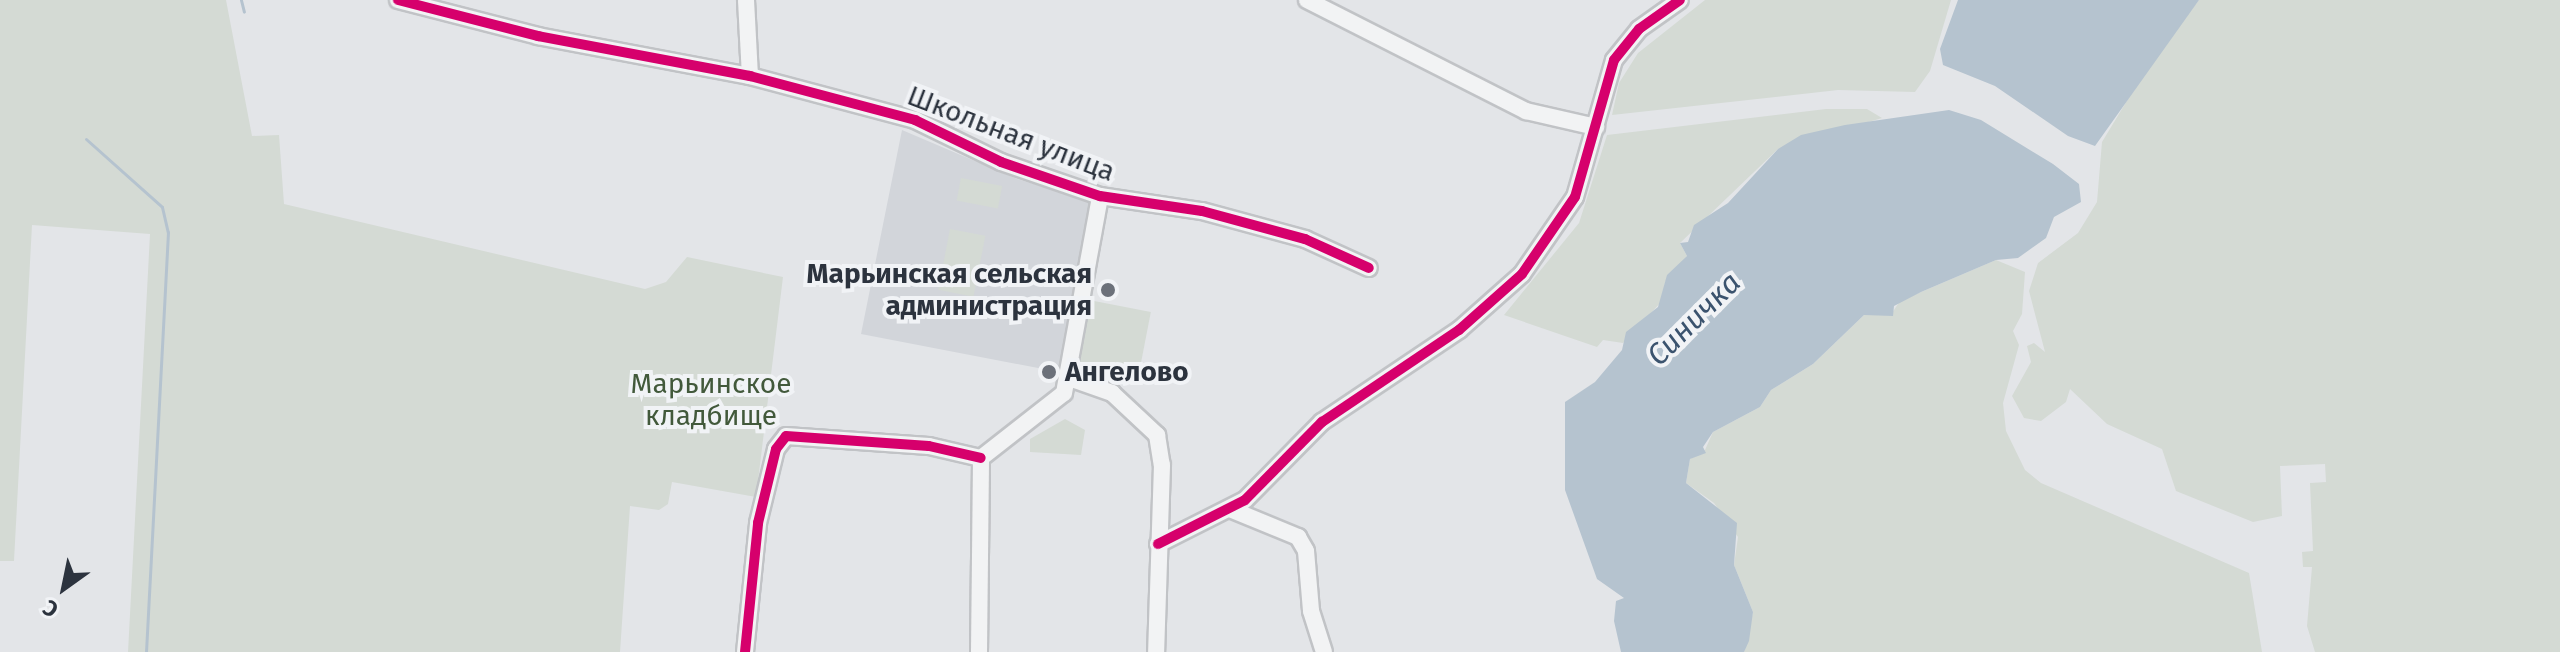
<!DOCTYPE html>
<html>
<head>
<meta charset="utf-8">
<style>
  body { margin:0 }
  #map { position:relative; width:2560px; height:652px; overflow:hidden; background:#e3e5e8; font-family:"Fira Sans",sans-serif }
  div>[style] { position:absolute }
  .built>* { inset:0; background:#d2d5da }
  .green>* { inset:0; background:#d4dad4; transform-origin:0 0 }
  .water>* { inset:0; background:#b5c3cf }
  .stream>* { height:3px; margin:-1.5px; padding:0 1.5px; transform-origin:1.5px; border-radius:1.5px; background:#b5c3cf }
  .roads { filter:drop-shadow(2px 0 #c1c3c6) drop-shadow(-2px 0 #c1c3c6) drop-shadow(0 2px #c1c3c6) drop-shadow(0 -2px #c1c3c6) }
  .minor>* { height:16px; margin:-8px; padding:0 8px; transform-origin:8px; border-radius:8px; background:#f2f3f4 }
  .cycleway>* { height:10px; margin:-5px; padding:0 5px; transform-origin:5px; border-radius:5px; background:#d6006c }
  .dots>* { width:22px; height:22px; translate:-50% -50%; box-sizing:border-box; border:4px solid #f1f3f6; border-radius:50% }
  span { translate:-50% -50%; white-space:nowrap; text-align:center; line-height:1.15; -webkit-text-stroke:8px #f1f3f6; paint-order:stroke }
  .street-label { font-size:28px; color:#2c333e }
  .poi-label { font-size:28px; color:#2c333e; font-weight:700 }
  .right { translate:-100% -50%; text-align:right }
  .left { translate:0 -50%; text-align:left }
  .park-label { font-size:28px; color:#42593b }
  .water-label { font-size:30px; color:#3b536e; font-style:italic }
  .north { position:absolute; left:24px; top:548px; width:80px; height:80px; -webkit-text-stroke:6px #f1f3f6; paint-order:stroke; rotate:213deg; font-size:22px; font-weight:700; line-height:32px; text-align:center; color:#2c333e }
  .north::after { content:''; display:block; margin:auto; width:28px; height:36px; background:#2c333e; clip-path:polygon(50% 0,100% 100%,50% 72%,0 100%) }
</style>
</head>
<body>
<div id="map">
  <div class="built">
    <div style="clip-path:polygon(902px 130px,1017px 179px,1090px 201px,1059px 372px,861px 334px)"></div>
  </div>
  <div class="green">
    <div style="clip-path:polygon(0 0,226px 0,252px 136px,279px 135px,284px 204px,645px 289px,666px 282px,687px 257px,783px 277px,756px 497px,672px 482px,668px 504px,659px 510px,630px 506px,620px 652px,128px 652px,150px 234px,32px 225px,14px 561px,0 561px)"></div>
    <div style="clip-path:polygon(1705px 0,1951px 0,1930px 71px,1915px 92px,1838px 90px,1612px 115px,1619px 83px,1638px 53px)"></div>
    <div style="clip-path:polygon(2199px 0,2560px 0,2560px 652px,2315px 652px,2307px 626px,2312px 567px,2303px 567px,2302px 552px,2313px 551px,2310px 483px,2326px 482px,2325px 464px,2280px 466px,2282px 516px,2253px 522px,2176px 491px,2162px 449px,2107px 424px,2070px 389px,2066px 402px,2041px 421px,2024px 418px,2012px 396px,2031px 362px,2027px 346px,2034px 343px,2045px 352px,2029px 291px,2038px 263px,2078px 233px,2097px 202px,2102px 142px,2154px 56px)"></div>
    <div style="clip-path:polygon(1826px 109px,1867px 109px,1882px 118px,1778px 149px,1680px 243px,1687px 256px,1665px 282px,1663px 300px,1623px 343px,1603px 340px,1597px 347px,1504px 315px,1579px 223px,1607px 135px)"></div>
    <div style="left:961px;top:178px;width:42px;height:23px;rotate:11deg"></div>
    <div style="left:950px;top:229px;width:36px;height:62px;rotate:11deg"></div>
    <div style="clip-path:polygon(1996px 260px,2025px 272px,2022px 314px,2013px 331px,2019px 345px,2003px 403px,2006px 431px,2025px 470px,2041px 483px,2249px 573px,2262px 652px,1744px 652px,1753px 612px,1734px 565px,1738px 537px,1714px 503px,1686px 483px,1690px 459px,1705px 450px,1713px 432px,1760px 407px,1771px 390px,1813px 364px,1864px 315px,1892px 313px,1900px 301px)"></div>
    <div style="left:1089px;top:300px;width:63px;height:74px;rotate:11deg"></div>
    <div style="clip-path:polygon(1065px 419px,1085px 430px,1081px 455px,1030px 452px,1030px 439px)"></div>
  </div>
  <div class="water">
    <div style="clip-path:polygon(1958px 0,2199px 0,2095px 146px,2068px 136px,1995px 86px,1943px 65px,1940px 49px)"></div>
    <div style="clip-path:polygon(1949px 110px,1981px 120px,2053px 164px,2079px 184px,2081px 202px,2054px 217px,2046px 238px,2018px 258px,1996px 260px,1921px 292px,1894px 306px,1893px 316px,1864px 315px,1813px 364px,1771px 390px,1760px 407px,1713px 432px,1703px 447px,1706px 453px,1690px 459px,1686px 483px,1737px 523px,1734px 565px,1753px 612px,1749px 641px,1744px 652px,1621px 652px,1614px 621px,1616px 601px,1624px 598px,1597px 579px,1565px 490px,1565px 402px,1595px 382px,1622px 350px,1626px 332px,1658px 307px,1667px 275px,1687px 256px,1680px 243px,1688px 242px,1694px 225px,1728px 203px,1778px 149px,1801px 135px,1845px 125px)"></div>
  </div>
  <div class="stream">
    <div style="left:241px;top:0;width:12px;rotate:76deg"></div>
    <div style="left:86px;top:139px;width:102px;rotate:41.8deg"></div>
    <div style="left:162px;top:207px;width:26px;rotate:77deg"></div>
    <div style="left:168px;top:232px;width:421px;rotate:93deg"></div>
  </div>
  <div class="roads">
    <div class="minor">
      <div style="left:398px;top:0;width:145px;rotate:14.4deg"></div>
      <div style="left:538px;top:36px;width:216px;rotate:10.7deg"></div>
      <div style="left:750px;top:76px;width:171px;rotate:14.9deg"></div>
      <div style="left:915px;top:120px;width:96px;rotate:26deg"></div>
      <div style="left:1001px;top:162px;width:105px;rotate:19deg"></div>
      <div style="left:1100px;top:196px;width:103px;rotate:8.4deg"></div>
      <div style="left:1202px;top:211px;width:107px;rotate:15.2deg"></div>
      <div style="left:1305px;top:239px;width:70px;rotate:24.4deg"></div>
      <div style="left:746px;top:0;width:76px;rotate:87deg"></div>
      <div style="left:1307px;top:0;width:246px;rotate:26.9deg"></div>
      <div style="left:1526px;top:111px;width:72px;rotate:12.9deg"></div>
      <div style="left:1069px;top:378px;width:46px;rotate:19.2deg"></div>
      <div style="left:1112px;top:393px;width:62px;rotate:43deg"></div>
      <div style="left:1157px;top:435px;width:30px;rotate:81deg"></div>
      <div style="left:1162px;top:465px;width:187px;rotate:91.8deg"></div>
      <div style="left:981px;top:458px;width:105px;rotate:-38.1deg"></div>
      <div style="left:1064px;top:393px;width:200px;rotate:-79.6deg"></div>
      <div style="left:1230px;top:509px;width:74px;rotate:22.4deg"></div>
      <div style="left:1298px;top:537px;width:16px;rotate:60deg"></div>
      <div style="left:1306px;top:551px;width:60px;rotate:85.2deg"></div>
      <div style="left:1311px;top:611px;width:43px;rotate:72.4deg"></div>
      <div style="left:1158px;top:544px;width:97px;rotate:-26.8deg"></div>
      <div style="left:1245px;top:500px;width:110px;rotate:-45.4deg"></div>
      <div style="left:1322px;top:422px;width:165px;rotate:-33.9deg"></div>
      <div style="left:1459px;top:330px;width:84px;rotate:-41.6deg"></div>
      <div style="left:1522px;top:274px;width:93px;rotate:-55.5deg"></div>
      <div style="left:1575px;top:197px;width:142px;rotate:-74.1deg"></div>
      <div style="left:1614px;top:60px;width:40px;rotate:-51deg"></div>
      <div style="left:1639px;top:29px;width:50px;rotate:-35.3deg"></div>
      <div style="left:745px;top:652px;width:130px;rotate:-84.2deg"></div>
      <div style="left:758px;top:523px;width:76px;rotate:-76.3deg"></div>
      <div style="left:776px;top:449px;width:16px;rotate:-52deg"></div>
      <div style="left:786px;top:436px;width:143px;rotate:4deg"></div>
      <div style="left:929px;top:446px;width:53px;rotate:13deg"></div>
      <div style="left:979px;top:652px;width:194px;rotate:-89.4deg"></div>
    </div>
  </div>
  <div class="cycleway">
    <div style="left:398px;top:0;width:145px;rotate:14.4deg"></div>
    <div style="left:538px;top:36px;width:216px;rotate:10.7deg"></div>
    <div style="left:750px;top:76px;width:171px;rotate:14.9deg"></div>
    <div style="left:915px;top:120px;width:96px;rotate:26deg"></div>
    <div style="left:1001px;top:162px;width:105px;rotate:19deg"></div>
    <div style="left:1100px;top:196px;width:103px;rotate:8.4deg"></div>
    <div style="left:1202px;top:211px;width:107px;rotate:15.2deg"></div>
    <div style="left:1305px;top:239px;width:70px;rotate:24.4deg"></div>
    <div style="left:1158px;top:544px;width:97px;rotate:-26.8deg"></div>
    <div style="left:1245px;top:500px;width:110px;rotate:-45.4deg"></div>
    <div style="left:1322px;top:422px;width:165px;rotate:-33.9deg"></div>
    <div style="left:1459px;top:330px;width:84px;rotate:-41.6deg"></div>
    <div style="left:1522px;top:274px;width:93px;rotate:-55.5deg"></div>
    <div style="left:1575px;top:197px;width:142px;rotate:-74.1deg"></div>
    <div style="left:1614px;top:60px;width:40px;rotate:-51deg"></div>
    <div style="left:1639px;top:29px;width:50px;rotate:-35.3deg"></div>
    <div style="left:745px;top:652px;width:130px;rotate:-84.2deg"></div>
    <div style="left:758px;top:523px;width:76px;rotate:-76.3deg"></div>
    <div style="left:776px;top:449px;width:16px;rotate:-52deg"></div>
    <div style="left:786px;top:436px;width:143px;rotate:4deg"></div>
    <div style="left:929px;top:446px;width:53px;rotate:13deg"></div>
  </div>
  <div class="dots">
    <div style="left:1108px;top:290px;background:#6c717a"></div>
    <div style="left:1049px;top:372px;background:#6c717a"></div>
  </div>
  <div class="street-label">
    <span style="left:1011px;top:134px;rotate:21deg">Школьная улица</span>
  </div>
  <div class="poi-label">
    <span class="right" style="left:1092px;top:290px">Марьинская сельская<br>администрация</span>
    <span class="left" style="left:1065px;top:372px">Ангелово</span>
  </div>
  <div class="park-label">
    <span style="left:711px;top:400px">Марьинское<br>кладбище</span>
  </div>
  <div class="water-label">
    <span style="left:1694px;top:319px;rotate:-45deg">Синичка</span>
  </div>
  <div class="north">С</div>
</div>
</body>
</html>
